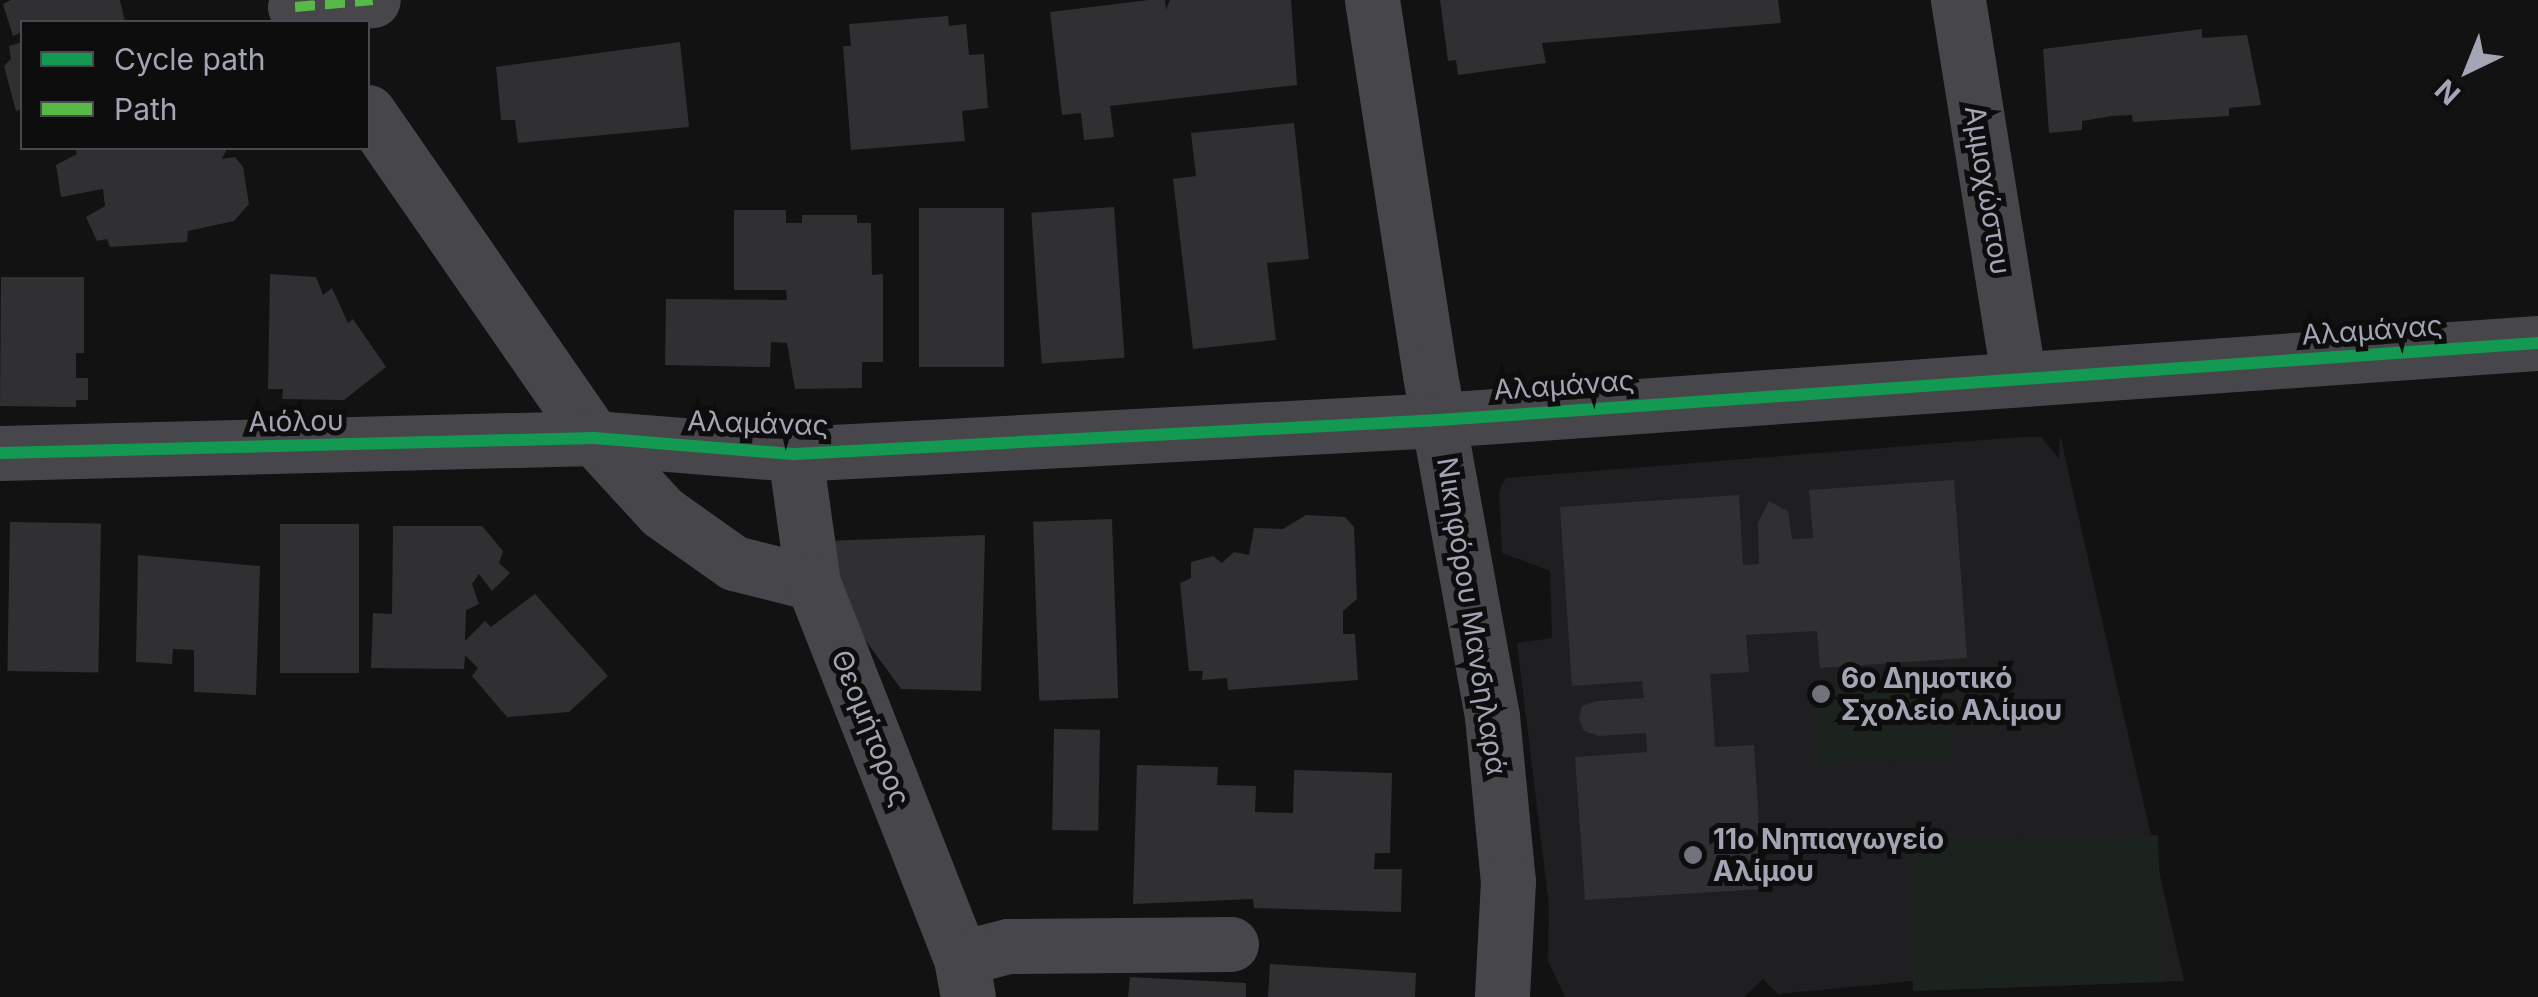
<!DOCTYPE html>
<html>
<head>
<meta charset="utf-8">
<style>
  body { margin:0 }
  #map { position:relative; width:2538px; height:997px; overflow:hidden; background:#121213; font-family:Inter,sans-serif }
  div>[style] { position:absolute }
  .built>* { inset:0; background:#1f1f21 }
  .green>* { inset:0; background:#1c231e; transform-origin:0 0 }
  .building>* { inset:0; background:#303032; transform-origin:0 0 }
  .street>* { height:55px; margin:-27.5px; padding:0 27.5px; transform-origin:27.5px; border-radius:27.5px; background:#47474b }
  .quiet>* { height:10px; margin-top:-5px; transform-origin:0; background:repeating-linear-gradient(90deg,#58b947 0 20px,transparent 0 30px) }
  .cycleway>* { height:12px; margin:-6px; padding:0 6px; transform-origin:6px; border-radius:6px; background:#139951 }
  .dots>* { width:28px; height:28px; translate:-50% -50%; box-sizing:border-box; border:5px solid #0d0d0e; border-radius:50% }
  span { translate:-50% -50%; white-space:nowrap; text-align:center; line-height:1.15; -webkit-text-stroke:10px #0d0d0e; paint-order:stroke }
  .street-label { font-size:28px; color:#a3a5b4 }
  .poi-label { font-size:28px; color:#a3a5b4; font-weight:700 }
  .left { translate:0 -50%; text-align:left }
  .legend { position:absolute; left:20px; top:20px; width:350px; height:130px; box-sizing:border-box; background:#0d0d0e; border:2px solid #494a50; margin:0; padding:12px 18px; list-style:none; font-size:30px; color:#a3a5b4 }
  .legend li { display:flex; align-items:center; gap:20px; height:50px }
  .legend b { width:50px; border:2px solid #494a50 }
  .north { position:absolute; left:2418px; top:20px; width:100px; height:100px; -webkit-text-stroke:8px #0d0d0e; paint-order:stroke; rotate:223deg; font-size:28px; font-weight:700; line-height:40px; text-align:center; color:#a3a5b4 }
  .north::after { content:''; display:block; margin:auto; width:35px; height:45px; background:#a3a5b4; clip-path:polygon(50% 0,100% 100%,50% 72%,0 100%) }
</style>
</head>
<body>
<div id="map">
  <div class="built">
    <div style="clip-path:polygon(2060px 435px,2184px 981px,1913px 991px,1913px 981px,1778px 994px,1763px 979px,1744px 997px,1565px 997px,1548px 961px,1549px 906px,1517px 643px,1552px 638px,1550px 571px,1502px 553px,1499px 491px,1506px 478px,2021px 437px,2041px 437px,2059px 459px)"></div>
  </div>
  <div class="green">
    <div style="left:1948px;top:680px;width:77px;height:134px;rotate:87deg"></div>
    <div style="left:2158px;top:835px;width:147px;height:250px;rotate:88deg"></div>
  </div>
  <div class="building">
    <div style="clip-path:polygon(11px 0,120px 0,125px 22px,22px 22px,22px 32px,13px 36px,3px 4px)"></div>
    <div style="clip-path:polygon(1149px 0,1165px 0,1166px 10px,1170px 0,1291px 0,1297px 85px,1110px 106px,1114px 137px,1084px 140px,1081px 113px,1062px 115px,1050px 12px)"></div>
    <div style="clip-path:polygon(1440px 0,1778px 0,1781px 23px,1542px 43px,1546px 63px,1458px 75px,1456px 60px,1448px 61px)"></div>
    <div style="clip-path:polygon(948px 16px,949px 26px,966px 24px,969px 55px,984px 54px,988px 108px,962px 111px,965px 141px,851px 150px,843px 46px,851px 46px,849px 24px)"></div>
    <div style="clip-path:polygon(2202px 29px,2202px 38px,2247px 35px,2261px 105px,2229px 108px,2229px 116px,2133px 122px,2132px 115px,2112px 116px,2082px 121px,2082px 130px,2049px 133px,2043px 49px)"></div>
    <div style="clip-path:polygon(22px 42px,22px 109px,16px 111px,4px 66px,11px 59px,9px 46px)"></div>
    <div style="clip-path:polygon(680px 42px,689px 127px,518px 143px,515px 120px,501px 120px,496px 67px)"></div>
    <div style="clip-path:polygon(1294px 123px,1309px 259px,1267px 263px,1276px 340px,1193px 349px,1173px 179px,1196px 176px,1191px 133px)"></div>
    <div style="clip-path:polygon(75px 148px,227px 148px,222px 159px,235px 157px,243px 167px,249px 204px,234px 221px,188px 231px,187px 242px,110px 247px,107px 239px,97px 241px,86px 217px,105px 206px,103px 189px,61px 197px,56px 165px,77px 154px)"></div>
    <div style="left:1114px;top:207px;width:151px;height:83px;rotate:86deg"></div>
    <div style="left:1004px;top:208px;width:159px;height:85px;rotate:90deg"></div>
    <div style="clip-path:polygon(734px 210px,786px 210px,786px 223px,802px 223px,802px 215px,857px 215px,857px 223px,871px 223px,872px 275px,883px 274px,883px 362px,862px 362px,862px 388px,795px 389px,787px 343px,771px 342px,770px 367px,665px 365px,666px 299px,787px 300px,786px 290px,734px 290px)"></div>
    <div style="clip-path:polygon(270px 274px,316px 277px,323px 295px,332px 288px,348px 323px,353px 319px,386px 367px,344px 400px,282px 399px,283px 389px,268px 389px)"></div>
    <div style="clip-path:polygon(1px 277px,84px 277px,84px 353px,76px 353px,76px 378px,88px 378px,88px 400px,76px 400px,76px 407px,0 406px)"></div>
    <div style="clip-path:polygon(1954px 480px,1967px 658px,1820px 668px,1817px 631px,1746px 635px,1749px 672px,1710px 674px,1715px 747px,1754px 745px,1763px 889px,1585px 900px,1575px 757px,1647px 752px,1646px 733px,1599px 736px,1584px 731px,1579px 719px,1582px 706px,1597px 701px,1644px 698px,1642px 681px,1572px 686px,1560px 507px,1739px 495px,1743px 565px,1759px 564px,1758px 523px,1769px 501px,1788px 511px,1792px 539px,1813px 538px,1809px 490px)"></div>
    <div style="clip-path:polygon(1306px 515px,1345px 517px,1354px 527px,1357px 599px,1343px 611px,1343px 634px,1355px 634px,1358px 680px,1228px 690px,1227px 678px,1202px 680px,1203px 671px,1189px 671px,1180px 583px,1191px 578px,1191px 562px,1213px 556px,1222px 563px,1234px 552px,1249px 555px,1254px 528px,1283px 529px)"></div>
    <div style="left:1112px;top:519px;width:179px;height:79px;rotate:88deg"></div>
    <div style="left:10px;top:522px;width:91px;height:149px;rotate:1deg"></div>
    <div style="left:280px;top:524px;width:79px;height:149px"></div>
    <div style="clip-path:polygon(393px 526px,482px 526px,503px 551px,499px 563px,510px 573px,492px 591px,479px 574px,472px 584px,479px 604px,466px 610px,465px 641px,485px 621px,491px 627px,535px 594px,608px 676px,569px 712px,507px 717px,472px 676px,478px 668px,465px 655px,464px 669px,371px 668px,373px 613px,392px 614px)"></div>
    <div style="clip-path:polygon(985px 535px,981px 691px,901px 689px,826px 586px,827px 541px)"></div>
    <div style="clip-path:polygon(138px 555px,260px 566px,256px 695px,194px 692px,194px 650px,173px 649px,172px 664px,136px 662px)"></div>
    <div style="left:1054px;top:729px;width:46px;height:101px;rotate:1deg"></div>
    <div style="clip-path:polygon(1137px 765px,1218px 767px,1217px 785px,1256px 786px,1255px 812px,1293px 813px,1294px 770px,1392px 773px,1390px 853px,1375px 853px,1374px 869px,1402px 869px,1401px 912px,1254px 908px,1253px 899px,1133px 904px)"></div>
    <div style="clip-path:polygon(1270px 964px,1416px 973px,1415px 997px,1268px 997px)"></div>
    <div style="clip-path:polygon(1130px 977px,1246px 983px,1246px 997px,1128px 997px)"></div>
  </div>
  <div class="street">
    <div style="left:1372px;top:0;width:379px;rotate:81.2deg"></div>
    <div style="left:1430px;top:375px;width:347px;rotate:79.7deg"></div>
    <div style="left:1492px;top:716px;width:166px;rotate:84.5deg"></div>
    <div style="left:1508px;top:881px;width:116px;rotate:93deg"></div>
    <div style="left:1958px;top:0;width:384px;rotate:80.9deg"></div>
    <div style="left:295px;top:7px;width:78px;rotate:-5.1deg"></div>
    <div style="left:368px;top:112px;width:397px;rotate:55.3deg"></div>
    <div style="left:594px;top:438px;width:100px;rotate:47.4deg"></div>
    <div style="left:662px;top:512px;width:88px;rotate:35.3deg"></div>
    <div style="left:734px;top:563px;width:81px;rotate:14.2deg"></div>
    <div style="left:0;top:453px;width:594px;rotate:-1.45deg"></div>
    <div style="left:594px;top:438px;width:202px;rotate:4.6deg"></div>
    <div style="left:795px;top:454px;width:645px;rotate:-3.02deg"></div>
    <div style="left:1439px;top:420px;width:1102px;rotate:-4.01deg"></div>
    <div style="left:795px;top:454px;width:130px;rotate:82.1deg"></div>
    <div style="left:813px;top:583px;width:403px;rotate:68.5deg"></div>
    <div style="left:961px;top:958px;width:40px;rotate:80deg"></div>
    <div style="left:961px;top:958px;width:49px;rotate:-14.3deg"></div>
    <div style="left:1008px;top:946px;width:223px;rotate:-0.5deg"></div>
  </div>
  <div class="quiet">
    <div style="left:295px;top:7px;width:78px;rotate:-5.1deg"></div>
  </div>
  <div class="cycleway">
    <div style="left:0;top:453px;width:594px;rotate:-1.45deg"></div>
    <div style="left:594px;top:438px;width:202px;rotate:4.6deg"></div>
    <div style="left:795px;top:454px;width:645px;rotate:-3.02deg"></div>
    <div style="left:1439px;top:420px;width:1102px;rotate:-4.01deg"></div>
  </div>
  <div class="dots">
    <div style="left:1821px;top:694px;background:#70727c"></div>
    <div style="left:1693px;top:855px;background:#70727c"></div>
  </div>
  <div class="street-label">
    <span style="left:1988px;top:190px;rotate:81deg">Αμμοχώστου</span>
    <span style="left:2372px;top:330px;rotate:-4deg">Αλαμάνας</span>
    <span style="left:1564px;top:385px;rotate:-4deg">Αλαμάνας</span>
    <span style="left:296px;top:421px;rotate:-1deg">Αιόλου</span>
    <span style="left:758px;top:423px;rotate:2deg">Αλαμάνας</span>
    <span style="left:1472px;top:616px;rotate:81deg">Νικηφόρου Μανδηλαρά</span>
    <span style="left:871px;top:728px;rotate:68deg">Θεομήτορος</span>
  </div>
  <div class="poi-label">
    <span class="left" style="left:1841px;top:694px">6ο Δημοτικό<br>Σχολείο Αλίμου</span>
    <span class="left" style="left:1713px;top:855px">11ο Νηπιαγωγείο<br>Αλίμου</span>
  </div>
  <ul class="legend">
  <li><b style="height:12px;background:#139951"></b>Cycle path</li>
  <li><b style="height:12px;background:#58b947"></b>Path</li>
  </ul>
  <div class="north">N</div>
</div>
</body>
</html>
